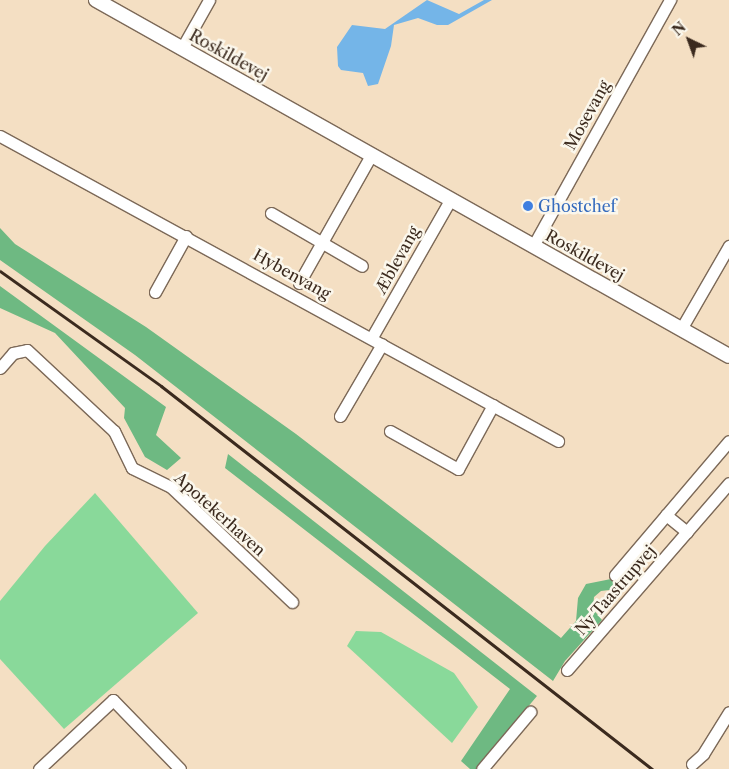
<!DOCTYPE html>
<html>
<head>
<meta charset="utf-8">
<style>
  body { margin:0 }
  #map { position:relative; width:729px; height:769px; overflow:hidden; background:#f4dfc3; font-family:"Libre Caslon Text",serif }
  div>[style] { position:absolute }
  .green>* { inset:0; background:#89d99a }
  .forest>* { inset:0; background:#6eb982 }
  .water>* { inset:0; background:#74b5e8 }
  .roads { filter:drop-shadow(1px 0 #7c6958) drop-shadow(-1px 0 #7c6958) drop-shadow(0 1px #7c6958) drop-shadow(0 -1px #7c6958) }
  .minor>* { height:11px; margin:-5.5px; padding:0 5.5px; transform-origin:5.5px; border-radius:5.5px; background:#fff }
  .tertiary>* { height:14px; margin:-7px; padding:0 7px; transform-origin:7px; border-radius:7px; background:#fff }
  .rail>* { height:3px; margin:-1.5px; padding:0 1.5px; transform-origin:1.5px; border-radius:1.5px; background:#3b2a1e }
  .dots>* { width:14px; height:14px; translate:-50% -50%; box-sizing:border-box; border:2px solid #fbf7ec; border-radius:50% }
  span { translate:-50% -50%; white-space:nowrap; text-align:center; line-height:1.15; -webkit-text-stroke:5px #fbf7ec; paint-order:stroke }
  .street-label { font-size:16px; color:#3b2a1e }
  .shop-label { font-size:16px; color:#366cbe }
  .left { translate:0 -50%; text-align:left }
  .north { position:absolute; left:664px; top:15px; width:50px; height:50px; -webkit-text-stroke:4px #fbf7ec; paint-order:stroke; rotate:318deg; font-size:14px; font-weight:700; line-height:20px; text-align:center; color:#3b2a1e }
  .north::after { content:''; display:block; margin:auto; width:18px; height:22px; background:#3b2a1e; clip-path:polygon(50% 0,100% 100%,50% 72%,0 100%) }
</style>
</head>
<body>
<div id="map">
  <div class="green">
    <div style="clip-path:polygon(95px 493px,198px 613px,64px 729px,0 659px,0 601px,45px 546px)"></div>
    <div style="clip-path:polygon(356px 631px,381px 632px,454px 673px,478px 707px,452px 743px,347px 646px)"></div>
  </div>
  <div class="forest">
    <div style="clip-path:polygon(0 228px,15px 244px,146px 327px,296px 434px,561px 638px,576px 621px,578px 598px,586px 584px,621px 577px,634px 580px,626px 588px,601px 591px,594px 597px,593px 609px,602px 620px,565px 661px,553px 681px,135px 355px,0 260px)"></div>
    <div style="clip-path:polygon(0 286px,166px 407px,156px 435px,181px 458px,167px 470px,145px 457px,124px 418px,125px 408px,55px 333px,0 308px)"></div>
    <div style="clip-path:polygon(228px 454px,537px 696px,476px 769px,470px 769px,461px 761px,510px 689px,225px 468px)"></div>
  </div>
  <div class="water">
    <div style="clip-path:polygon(427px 0,459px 14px,484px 0,492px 0,448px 25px,437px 25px,418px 18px,394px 25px,391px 46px,378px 84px,368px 86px,363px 73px,341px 70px,338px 66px,337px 47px,352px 25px,385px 29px)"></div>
  </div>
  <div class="roads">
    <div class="minor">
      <div style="left:182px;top:48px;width:55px;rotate:-60.6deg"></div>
      <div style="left:0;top:136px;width:636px;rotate:28.66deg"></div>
      <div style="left:271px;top:213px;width:105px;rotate:30.2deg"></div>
      <div style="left:533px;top:246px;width:282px;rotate:-60.9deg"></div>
      <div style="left:299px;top:283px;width:147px;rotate:-60.6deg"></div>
      <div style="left:155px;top:292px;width:64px;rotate:-61deg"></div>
      <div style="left:681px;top:329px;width:96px;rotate:-60deg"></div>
      <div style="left:372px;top:337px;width:158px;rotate:-60.3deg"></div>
      <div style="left:0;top:368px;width:20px;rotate:-49deg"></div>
      <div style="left:13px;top:353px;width:14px;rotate:-12deg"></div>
      <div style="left:27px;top:350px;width:119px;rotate:43deg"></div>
      <div style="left:114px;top:431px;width:41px;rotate:64.1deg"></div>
      <div style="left:132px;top:468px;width:43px;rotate:26deg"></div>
      <div style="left:171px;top:487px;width:167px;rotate:43.5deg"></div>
      <div style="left:340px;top:416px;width:83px;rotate:-59.7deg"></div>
      <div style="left:390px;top:431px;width:78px;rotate:29.2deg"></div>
      <div style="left:458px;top:469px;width:73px;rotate:-61.3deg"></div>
      <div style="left:687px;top:532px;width:27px;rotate:-141deg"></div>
      <div style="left:666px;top:515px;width:97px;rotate:-49.6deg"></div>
      <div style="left:615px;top:575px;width:79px;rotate:-49.6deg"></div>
      <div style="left:567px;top:670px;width:247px;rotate:-49.1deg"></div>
      <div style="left:692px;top:764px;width:15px;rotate:-42deg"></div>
      <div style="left:703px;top:754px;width:49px;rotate:-58.2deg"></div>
      <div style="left:39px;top:769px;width:101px;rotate:-43deg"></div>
      <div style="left:113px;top:700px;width:96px;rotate:45.8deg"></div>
      <div style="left:482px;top:769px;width:75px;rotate:-49.9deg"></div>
    </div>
    <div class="tertiary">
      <div style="left:96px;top:0;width:726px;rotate:29.35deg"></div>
    </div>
  </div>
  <div class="rail">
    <div style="left:0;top:271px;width:198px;rotate:35.5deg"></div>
    <div style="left:161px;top:386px;width:623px;rotate:37.96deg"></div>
  </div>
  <div class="dots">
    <div style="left:528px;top:206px;background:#3f7fe0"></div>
  </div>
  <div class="street-label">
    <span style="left:229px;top:55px;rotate:29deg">Roskildevej</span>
    <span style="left:587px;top:115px;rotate:-61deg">Mosevang</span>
    <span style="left:585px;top:255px;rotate:29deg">Roskildevej</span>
    <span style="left:397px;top:260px;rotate:-61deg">Æblevang</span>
    <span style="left:292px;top:274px;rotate:29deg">Hybenvang</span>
    <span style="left:220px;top:514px;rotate:42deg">Apotekerhaven</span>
    <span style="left:615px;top:590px;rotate:-49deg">Ny Taastrupvej</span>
  </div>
  <div class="shop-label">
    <span class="left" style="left:538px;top:206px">Ghostchef</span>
  </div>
  <div class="north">N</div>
</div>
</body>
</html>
